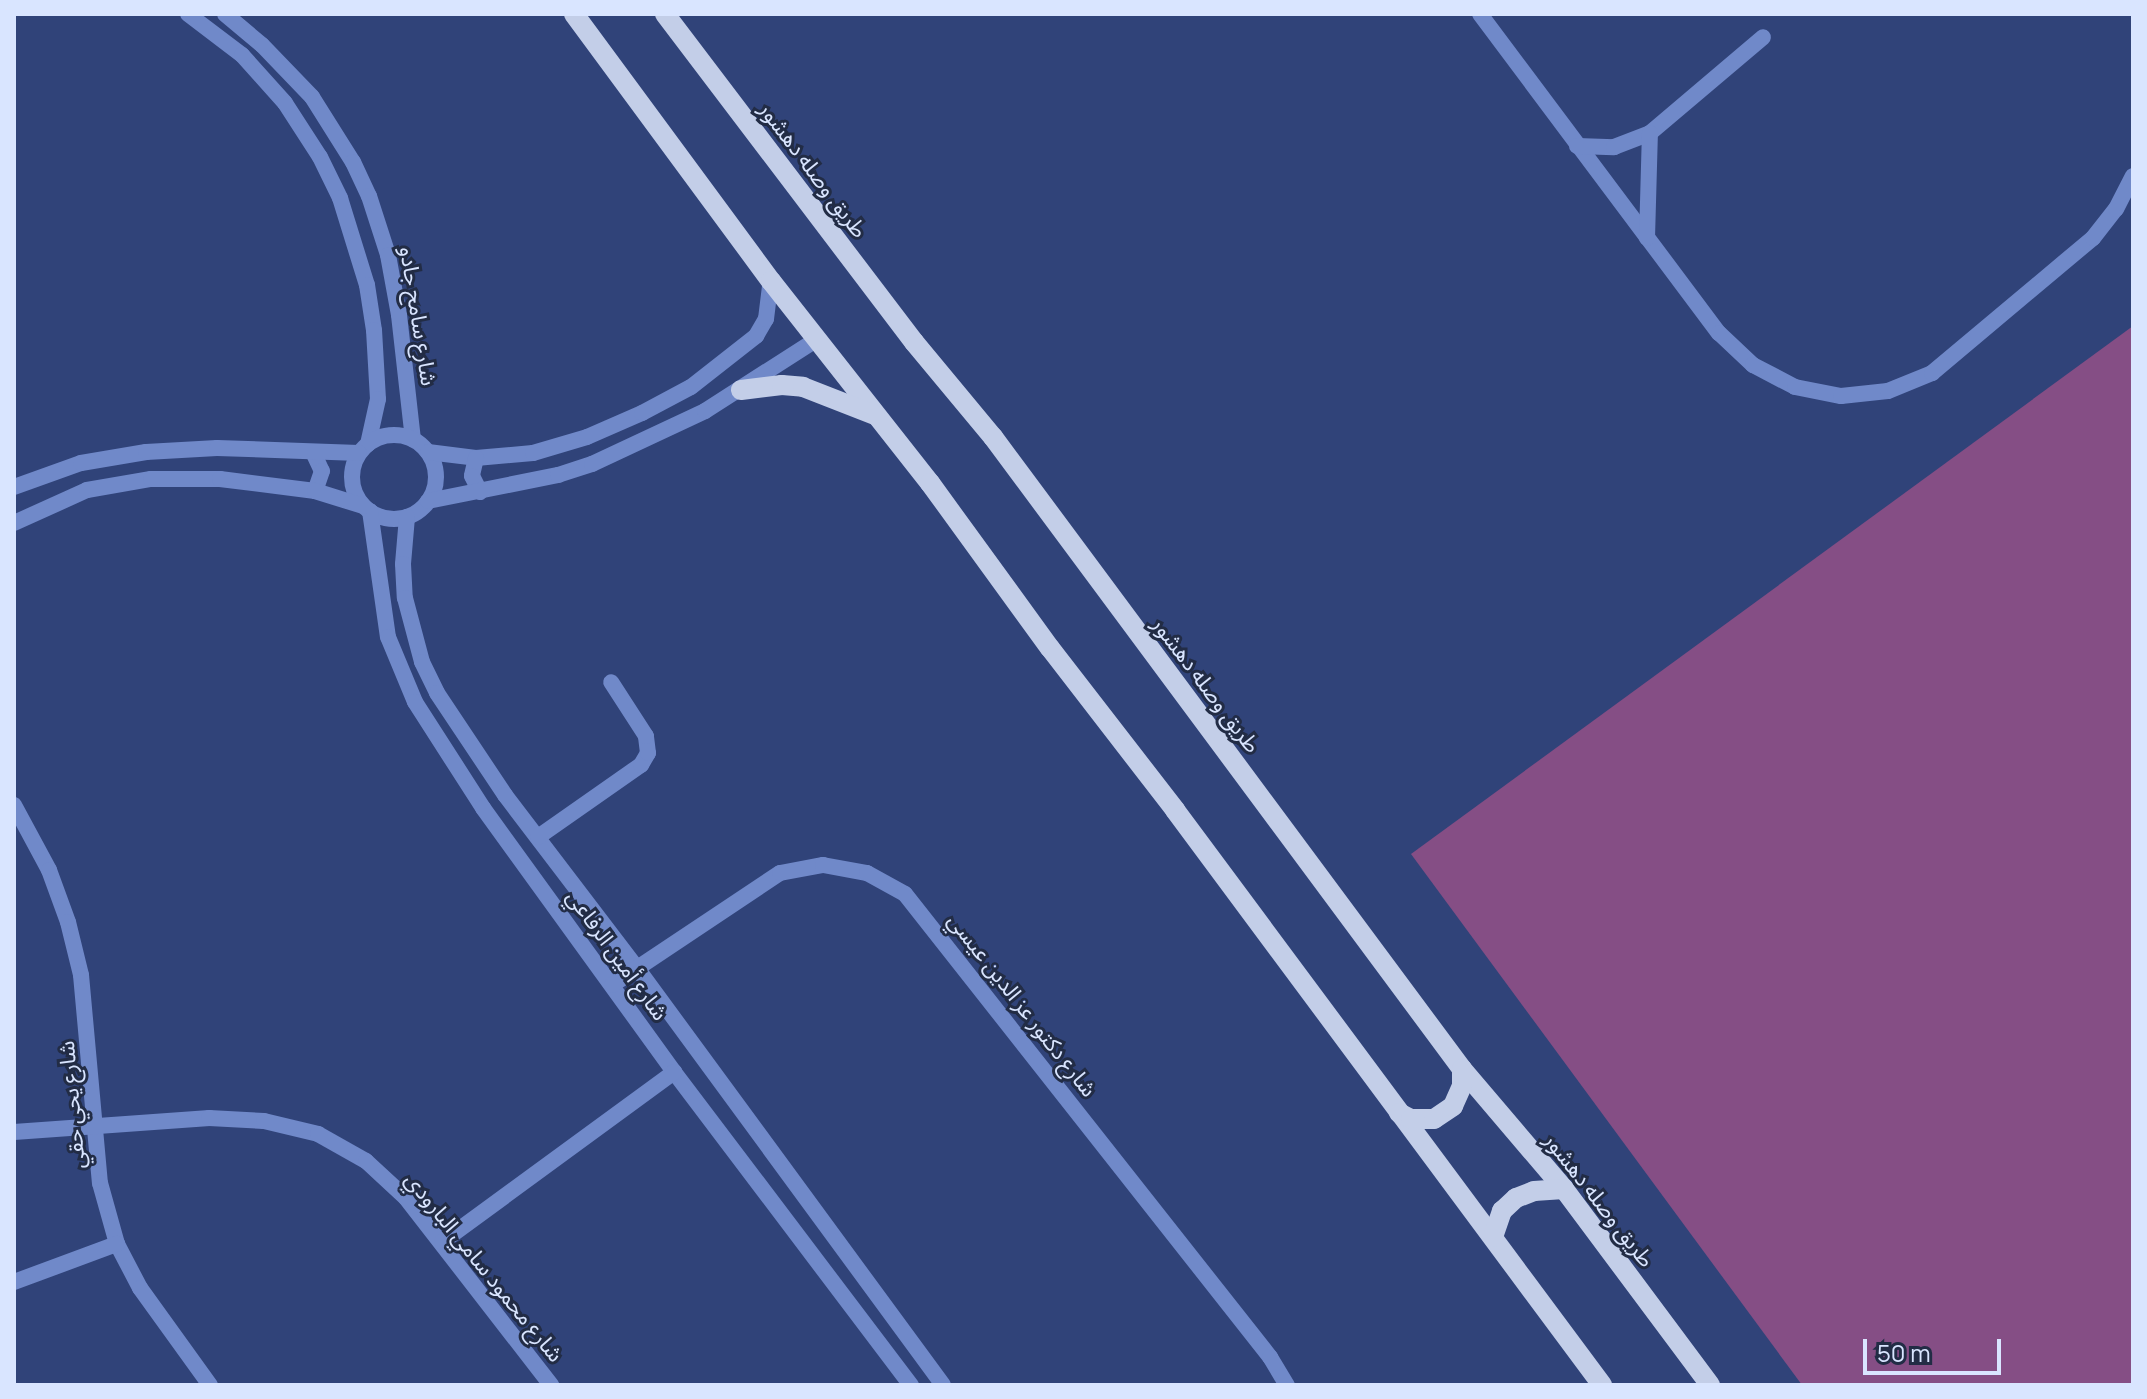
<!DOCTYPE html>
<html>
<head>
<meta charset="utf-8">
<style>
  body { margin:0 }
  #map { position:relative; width:2147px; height:1399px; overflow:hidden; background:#304379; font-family:Manrope,"Noto Sans Arabic",sans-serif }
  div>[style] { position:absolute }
  .green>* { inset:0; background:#854e85 }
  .street>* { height:16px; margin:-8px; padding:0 8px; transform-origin:8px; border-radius:8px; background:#7089c9 }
  .street>.ring { margin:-8px; padding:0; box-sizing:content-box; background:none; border:16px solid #7089c9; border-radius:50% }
  .primary>* { height:20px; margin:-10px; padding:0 10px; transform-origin:10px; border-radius:10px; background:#c3cee8 }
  span { translate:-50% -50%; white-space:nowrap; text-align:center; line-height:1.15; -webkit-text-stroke:6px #222c45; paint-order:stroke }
  .street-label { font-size:22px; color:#d9e5ff }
  .frame { position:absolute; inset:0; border:16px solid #d9e5ff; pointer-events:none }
  .scale { position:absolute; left:1863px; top:1339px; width:138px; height:36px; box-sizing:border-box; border:4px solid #d9e5ff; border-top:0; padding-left:10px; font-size:24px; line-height:28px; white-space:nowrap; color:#d9e5ff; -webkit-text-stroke:6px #222c45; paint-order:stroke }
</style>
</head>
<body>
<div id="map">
  <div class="green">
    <div style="clip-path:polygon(2133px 326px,2133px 1385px,1802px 1385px,1411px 854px)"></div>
  </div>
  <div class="street">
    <div style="left:188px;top:14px;width:68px;rotate:37.2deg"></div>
    <div style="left:242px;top:55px;width:64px;rotate:48.1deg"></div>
    <div style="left:285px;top:103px;width:64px;rotate:57.1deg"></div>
    <div style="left:320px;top:157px;width:46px;rotate:64deg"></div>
    <div style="left:340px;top:198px;width:91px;rotate:72.8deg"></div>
    <div style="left:367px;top:285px;width:46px;rotate:81.2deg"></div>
    <div style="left:374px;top:330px;width:69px;rotate:86.7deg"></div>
    <div style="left:378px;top:399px;width:46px;rotate:102.5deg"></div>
    <div style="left:225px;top:14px;width:48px;rotate:40deg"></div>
    <div style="left:262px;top:45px;width:72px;rotate:46.1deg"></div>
    <div style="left:312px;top:97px;width:77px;rotate:57.8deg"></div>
    <div style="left:353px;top:162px;width:38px;rotate:65deg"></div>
    <div style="left:369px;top:196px;width:62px;rotate:72.1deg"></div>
    <div style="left:388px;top:255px;width:61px;rotate:79.6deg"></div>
    <div style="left:399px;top:315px;width:125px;rotate:83.6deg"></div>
    <div style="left:1480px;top:14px;width:399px;rotate:53.2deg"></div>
    <div style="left:1719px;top:333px;width:47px;rotate:43.3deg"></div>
    <div style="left:1753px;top:365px;width:47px;rotate:27.6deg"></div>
    <div style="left:1795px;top:387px;width:47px;rotate:11.1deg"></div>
    <div style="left:1841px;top:396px;width:47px;rotate:-6.1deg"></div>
    <div style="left:1888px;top:391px;width:48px;rotate:-22.2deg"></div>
    <div style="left:1932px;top:373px;width:210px;rotate:-40deg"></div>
    <div style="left:2093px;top:238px;width:37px;rotate:-52deg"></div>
    <div style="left:2116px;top:209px;width:37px;rotate:-63deg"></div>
    <div style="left:1577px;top:146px;width:37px;rotate:2deg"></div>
    <div style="left:1614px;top:147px;width:39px;rotate:-21deg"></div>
    <div style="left:1650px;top:133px;width:148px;rotate:-40.3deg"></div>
    <div style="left:1647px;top:238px;width:105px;rotate:-88.4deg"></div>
    <div class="ring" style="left:352px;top:435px;width:68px;height:68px"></div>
    <div style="left:313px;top:452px;width:21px;rotate:65deg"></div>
    <div style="left:322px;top:471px;width:21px;rotate:109deg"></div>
    <div style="left:428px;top:452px;width:48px;rotate:7.1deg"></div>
    <div style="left:476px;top:458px;width:57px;rotate:-5deg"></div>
    <div style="left:533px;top:453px;width:56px;rotate:-16.5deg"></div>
    <div style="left:587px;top:437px;width:60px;rotate:-23.6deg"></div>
    <div style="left:642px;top:413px;width:55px;rotate:-28deg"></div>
    <div style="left:691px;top:387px;width:83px;rotate:-38.1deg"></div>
    <div style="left:756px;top:336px;width:20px;rotate:-60deg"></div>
    <div style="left:766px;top:319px;width:38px;rotate:-83deg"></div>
    <div style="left:476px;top:458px;width:18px;rotate:103deg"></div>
    <div style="left:472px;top:476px;width:18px;rotate:63deg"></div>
    <div style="left:14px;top:487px;width:71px;rotate:-19.7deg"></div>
    <div style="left:81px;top:463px;width:66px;rotate:-9.6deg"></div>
    <div style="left:146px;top:452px;width:71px;rotate:-3.2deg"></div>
    <div style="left:217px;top:448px;width:142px;rotate:2deg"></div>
    <div style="left:428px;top:501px;width:133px;rotate:-11.3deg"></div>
    <div style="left:558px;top:475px;width:36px;rotate:-18deg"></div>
    <div style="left:592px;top:464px;width:125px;rotate:-25.1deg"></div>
    <div style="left:705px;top:411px;width:133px;rotate:-32.7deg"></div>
    <div style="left:370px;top:511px;width:127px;rotate:81.9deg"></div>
    <div style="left:388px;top:637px;width:70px;rotate:67.4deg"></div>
    <div style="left:415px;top:702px;width:126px;rotate:57.3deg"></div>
    <div style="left:483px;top:808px;width:326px;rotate:54.1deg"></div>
    <div style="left:674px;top:1072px;width:393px;rotate:52.9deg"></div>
    <div style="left:407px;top:517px;width:47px;rotate:94.9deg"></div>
    <div style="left:403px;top:564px;width:34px;rotate:87deg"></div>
    <div style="left:405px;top:598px;width:66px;rotate:75.1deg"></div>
    <div style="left:422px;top:662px;width:34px;rotate:64deg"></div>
    <div style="left:437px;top:693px;width:123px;rotate:56.3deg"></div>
    <div style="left:505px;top:795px;width:218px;rotate:52.7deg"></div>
    <div style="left:637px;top:968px;width:517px;rotate:53.73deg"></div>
    <div style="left:14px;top:523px;width:80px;rotate:-24.3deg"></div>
    <div style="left:87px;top:490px;width:65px;rotate:-9.8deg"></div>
    <div style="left:151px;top:479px;width:69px"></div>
    <div style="left:220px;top:479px;width:96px;rotate:7.2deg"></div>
    <div style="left:315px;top:491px;width:50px;rotate:17.4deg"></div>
    <div style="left:14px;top:805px;width:74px;rotate:61.7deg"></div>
    <div style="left:49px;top:870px;width:55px;rotate:69.9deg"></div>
    <div style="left:68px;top:922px;width:55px;rotate:76.2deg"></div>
    <div style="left:81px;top:975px;width:209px;rotate:84.8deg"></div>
    <div style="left:100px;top:1183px;width:63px;rotate:74.4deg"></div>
    <div style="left:117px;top:1244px;width:50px;rotate:62.4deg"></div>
    <div style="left:140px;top:1288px;width:120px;rotate:54.2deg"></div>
    <div style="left:538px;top:837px;width:126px;rotate:-35deg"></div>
    <div style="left:641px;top:765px;width:14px;rotate:-60deg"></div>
    <div style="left:648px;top:753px;width:17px;rotate:-97deg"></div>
    <div style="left:646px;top:736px;width:64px;rotate:-122.9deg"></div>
    <div style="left:612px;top:985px;width:202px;rotate:-33.7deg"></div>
    <div style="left:780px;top:873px;width:44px;rotate:-10.5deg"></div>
    <div style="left:823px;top:865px;width:45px;rotate:10.3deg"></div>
    <div style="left:867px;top:873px;width:43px;rotate:28.9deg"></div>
    <div style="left:905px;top:894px;width:590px;rotate:51.75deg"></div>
    <div style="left:1270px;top:1357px;width:33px;rotate:59deg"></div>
    <div style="left:14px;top:1132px;width:196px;rotate:-4.1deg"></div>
    <div style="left:209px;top:1118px;width:55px;rotate:3.1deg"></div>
    <div style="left:264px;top:1121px;width:56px;rotate:13.5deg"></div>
    <div style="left:318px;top:1134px;width:55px;rotate:29.4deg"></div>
    <div style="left:366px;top:1161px;width:54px;rotate:42.8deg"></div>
    <div style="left:406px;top:1198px;width:237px;rotate:52.2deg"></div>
    <div style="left:442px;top:1242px;width:288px;rotate:-36.2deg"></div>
    <div style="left:14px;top:1282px;width:110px;rotate:-20.3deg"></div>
  </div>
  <div class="primary">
    <div style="left:574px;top:14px;width:332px;rotate:53.6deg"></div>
    <div style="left:771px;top:281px;width:257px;rotate:51.8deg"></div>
    <div style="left:930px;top:483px;width:204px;rotate:54deg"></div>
    <div style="left:1050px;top:648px;width:205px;rotate:52.3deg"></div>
    <div style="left:1175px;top:810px;width:716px;rotate:53.4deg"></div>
    <div style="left:665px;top:14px;width:412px;rotate:52.8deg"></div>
    <div style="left:914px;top:342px;width:124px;rotate:50.3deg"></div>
    <div style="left:993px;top:437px;width:787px;rotate:53.42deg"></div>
    <div style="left:1462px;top:1069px;width:157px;rotate:49.6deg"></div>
    <div style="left:1564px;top:1189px;width:244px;rotate:53.3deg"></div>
    <div style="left:741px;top:390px;width:41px;rotate:-7deg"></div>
    <div style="left:782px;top:385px;width:21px;rotate:5deg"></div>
    <div style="left:803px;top:387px;width:77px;rotate:21.3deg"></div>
    <div style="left:1399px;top:1113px;width:13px;rotate:27deg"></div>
    <div style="left:1411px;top:1119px;width:23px"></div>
    <div style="left:1434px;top:1119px;width:23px;rotate:-34deg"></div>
    <div style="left:1453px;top:1106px;width:22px;rotate:-66deg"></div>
    <div style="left:1462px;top:1086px;width:17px;rotate:-90deg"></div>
    <div style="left:1493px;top:1237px;width:28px;rotate:-71deg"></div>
    <div style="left:1502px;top:1211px;width:19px;rotate:-43deg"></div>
    <div style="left:1516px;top:1198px;width:19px;rotate:-21deg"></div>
    <div style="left:1534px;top:1191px;width:30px;rotate:-4deg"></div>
  </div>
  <div class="street-label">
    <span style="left:813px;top:170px;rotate:53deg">طريق وصله دهشور</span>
    <span style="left:418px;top:316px;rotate:81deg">شارع سامح جادو</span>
    <span style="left:1206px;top:685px;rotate:53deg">طريق وصله دهشور</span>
    <span style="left:617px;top:955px;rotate:54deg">شارع أمين الرفاعي</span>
    <span style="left:1022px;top:1005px;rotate:52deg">شارع دكتور عز الدين عيسي</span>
    <span style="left:72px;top:1105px;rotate:-95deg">شارع يحي حقي</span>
    <span style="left:1599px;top:1200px;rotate:52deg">طريق وصله دهشور</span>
    <span style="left:484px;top:1267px;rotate:51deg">شارع محمود سامي البارودي</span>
  </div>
  <div class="frame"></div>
  <div class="scale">50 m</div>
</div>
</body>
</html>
